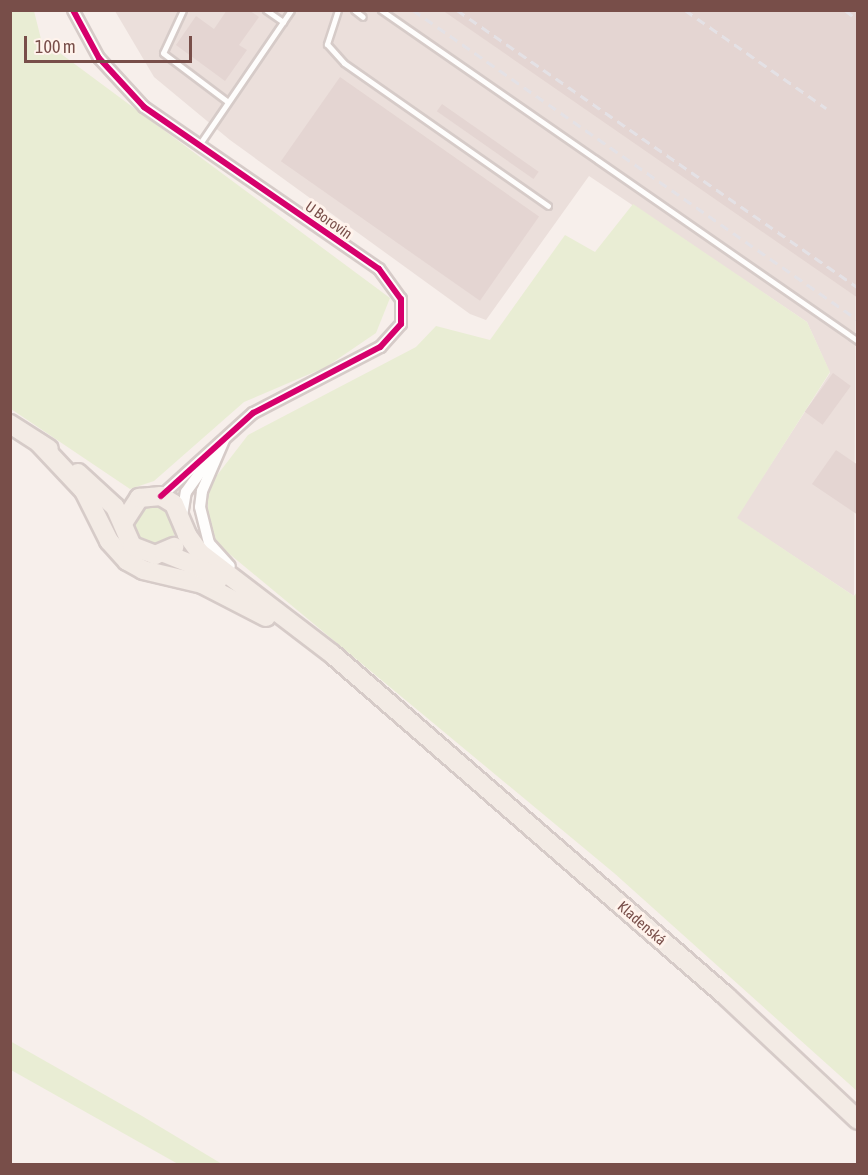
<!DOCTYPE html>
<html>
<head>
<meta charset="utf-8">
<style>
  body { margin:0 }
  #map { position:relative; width:868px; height:1175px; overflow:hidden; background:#f7efeb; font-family:"Asap Condensed",sans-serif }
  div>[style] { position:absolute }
  .industrial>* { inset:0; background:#ebdfdb }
  .green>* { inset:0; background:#e9edd4 }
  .round { border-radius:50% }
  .building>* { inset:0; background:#e4d5d2; transform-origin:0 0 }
  .roads { filter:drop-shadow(2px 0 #d6cbc8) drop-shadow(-2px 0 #d6cbc8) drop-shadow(0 2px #d6cbc8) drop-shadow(0 -2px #d6cbc8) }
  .lane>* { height:5px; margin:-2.5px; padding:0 2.5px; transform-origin:2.5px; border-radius:2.5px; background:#fefdfc }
  .street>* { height:10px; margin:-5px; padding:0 5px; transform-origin:5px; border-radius:5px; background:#fefdfc }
  .primary>* { height:18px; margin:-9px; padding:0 9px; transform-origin:9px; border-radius:9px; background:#f3ebe5 }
  .rail>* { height:3px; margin-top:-1.5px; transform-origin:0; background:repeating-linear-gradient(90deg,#e4e1e5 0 9px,transparent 0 15px) }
  .cycleway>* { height:6px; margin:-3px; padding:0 3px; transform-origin:3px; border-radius:3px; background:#d6006c }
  span { translate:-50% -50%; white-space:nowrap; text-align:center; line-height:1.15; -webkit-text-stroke:6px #fff3ec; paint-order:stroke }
  .street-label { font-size:15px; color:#784e49 }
  .frame { position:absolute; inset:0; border:12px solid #784e49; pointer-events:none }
  .scale { position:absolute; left:24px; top:36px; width:168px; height:27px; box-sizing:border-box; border:3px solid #784e49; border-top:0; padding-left:8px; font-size:18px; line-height:21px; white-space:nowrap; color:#784e49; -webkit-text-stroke:4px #fff3ec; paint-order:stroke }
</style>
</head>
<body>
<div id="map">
  <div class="industrial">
    <div style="clip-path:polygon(115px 11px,857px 11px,854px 596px,736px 518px,830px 373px,807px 322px,589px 176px,486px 320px,470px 314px,230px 140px,154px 77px)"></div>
  </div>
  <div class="green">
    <div style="clip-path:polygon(10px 11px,34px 11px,41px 39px,390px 298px,376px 333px,326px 367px,244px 402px,154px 481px,130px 489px,11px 409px)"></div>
    <div style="clip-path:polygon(633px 204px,807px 322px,830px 372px,737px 518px,854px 596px,857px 592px,857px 1091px,614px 873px,215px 542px,208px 518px,208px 487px,248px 435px,416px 347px,436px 326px,490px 340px,565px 235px,595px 252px)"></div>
    <div class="round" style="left:132px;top:504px;width:44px;height:44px"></div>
    <div style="clip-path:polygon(10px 1041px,142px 1116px,222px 1164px,178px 1164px,11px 1070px)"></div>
  </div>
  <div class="building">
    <div style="clip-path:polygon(227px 10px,249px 10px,259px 17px,239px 45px,247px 50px,225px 81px,176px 45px,196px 16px,214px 29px)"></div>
    <div style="clip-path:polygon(442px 10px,858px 10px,858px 298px)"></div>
    <div style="left:340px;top:77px;width:243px;height:103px;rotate:35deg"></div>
    <div style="left:442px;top:104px;width:118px;height:9px;rotate:35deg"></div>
    <div style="left:833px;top:373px;width:22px;height:48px;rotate:36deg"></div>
    <div style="clip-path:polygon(836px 450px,858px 465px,858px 515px,812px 484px)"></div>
  </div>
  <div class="roads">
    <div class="lane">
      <div style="left:183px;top:10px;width:47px;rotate:114.9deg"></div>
      <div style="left:163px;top:53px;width:81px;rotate:37deg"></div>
      <div style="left:266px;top:10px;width:21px;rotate:35deg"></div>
      <div style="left:338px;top:10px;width:36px;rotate:108deg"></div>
      <div style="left:327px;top:44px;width:25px;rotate:48deg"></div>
      <div style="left:344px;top:63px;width:249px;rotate:35deg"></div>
      <div style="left:354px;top:10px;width:11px;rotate:38deg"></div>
      <div style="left:381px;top:10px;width:581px;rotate:34.76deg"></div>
      <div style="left:199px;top:145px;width:163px;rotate:-55.7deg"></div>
    </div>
    <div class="street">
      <div style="left:73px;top:10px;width:55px;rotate:61.6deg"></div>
      <div style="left:99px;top:58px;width:67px;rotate:47.4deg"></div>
      <div style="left:144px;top:107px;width:285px;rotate:34.6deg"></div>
      <div style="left:379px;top:269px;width:37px;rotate:54deg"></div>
      <div style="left:401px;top:299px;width:25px;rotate:90deg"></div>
      <div style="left:401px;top:324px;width:31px;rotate:132deg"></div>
      <div style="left:380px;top:347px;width:143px;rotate:152.5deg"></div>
      <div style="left:253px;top:413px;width:124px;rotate:137.9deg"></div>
      <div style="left:224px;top:440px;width:56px;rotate:113.3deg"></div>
      <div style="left:202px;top:491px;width:16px;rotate:97deg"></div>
      <div style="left:200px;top:507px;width:37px;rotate:76deg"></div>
      <div style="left:209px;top:543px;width:31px;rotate:48deg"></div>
      <div style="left:182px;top:516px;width:24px;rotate:-81deg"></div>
      <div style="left:186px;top:492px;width:44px;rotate:-54.2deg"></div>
    </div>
    <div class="primary">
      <div style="left:10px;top:424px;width:46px;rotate:32.7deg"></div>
      <div style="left:39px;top:443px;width:66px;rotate:46.8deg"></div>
      <div style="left:84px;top:491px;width:56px;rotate:63.4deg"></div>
      <div style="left:109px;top:541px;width:27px;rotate:48deg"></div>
      <div style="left:127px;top:561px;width:18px;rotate:29deg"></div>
      <div style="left:143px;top:570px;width:61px;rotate:13.3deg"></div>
      <div style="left:202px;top:584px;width:72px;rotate:27.3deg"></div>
      <div style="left:78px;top:473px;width:50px;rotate:42.6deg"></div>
      <div style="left:115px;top:507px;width:43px;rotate:66.4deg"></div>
      <div style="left:132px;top:546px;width:25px;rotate:21deg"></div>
      <div style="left:155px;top:555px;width:21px;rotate:-23deg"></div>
      <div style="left:123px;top:523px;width:30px;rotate:-57deg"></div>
      <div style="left:139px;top:498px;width:22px;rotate:-5deg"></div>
      <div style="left:161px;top:496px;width:15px;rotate:32deg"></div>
      <div style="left:174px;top:504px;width:34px;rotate:67deg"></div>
      <div style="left:187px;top:535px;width:22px;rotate:54deg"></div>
      <div style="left:200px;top:553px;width:166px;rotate:37.4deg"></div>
      <div style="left:332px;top:654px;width:522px;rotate:40.96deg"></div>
      <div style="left:726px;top:996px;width:181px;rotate:43.2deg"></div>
      <div style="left:164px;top:553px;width:40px;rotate:22deg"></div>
      <div style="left:201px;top:568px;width:21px;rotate:37deg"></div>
    </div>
  </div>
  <div class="rail">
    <div style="left:413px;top:10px;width:542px;rotate:34.86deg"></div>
    <div style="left:457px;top:10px;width:488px;rotate:34.7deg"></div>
    <div style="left:685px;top:10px;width:172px;rotate:34.8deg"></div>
    <div style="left:845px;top:10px;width:16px;rotate:38deg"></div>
  </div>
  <div class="cycleway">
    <div style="left:73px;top:10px;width:55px;rotate:61.6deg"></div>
    <div style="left:99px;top:58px;width:67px;rotate:47.4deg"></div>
    <div style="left:144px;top:107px;width:285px;rotate:34.6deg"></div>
    <div style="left:379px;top:269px;width:37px;rotate:54deg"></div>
    <div style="left:401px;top:299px;width:25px;rotate:90deg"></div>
    <div style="left:401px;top:324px;width:31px;rotate:132deg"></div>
    <div style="left:380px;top:347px;width:143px;rotate:152.5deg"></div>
    <div style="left:253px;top:413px;width:124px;rotate:137.9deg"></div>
  </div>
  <div class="street-label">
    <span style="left:329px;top:220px;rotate:35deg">U Borovin</span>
    <span style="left:642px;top:923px;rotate:41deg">Kladenská</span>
  </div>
  <div class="frame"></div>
  <div class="scale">100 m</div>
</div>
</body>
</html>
